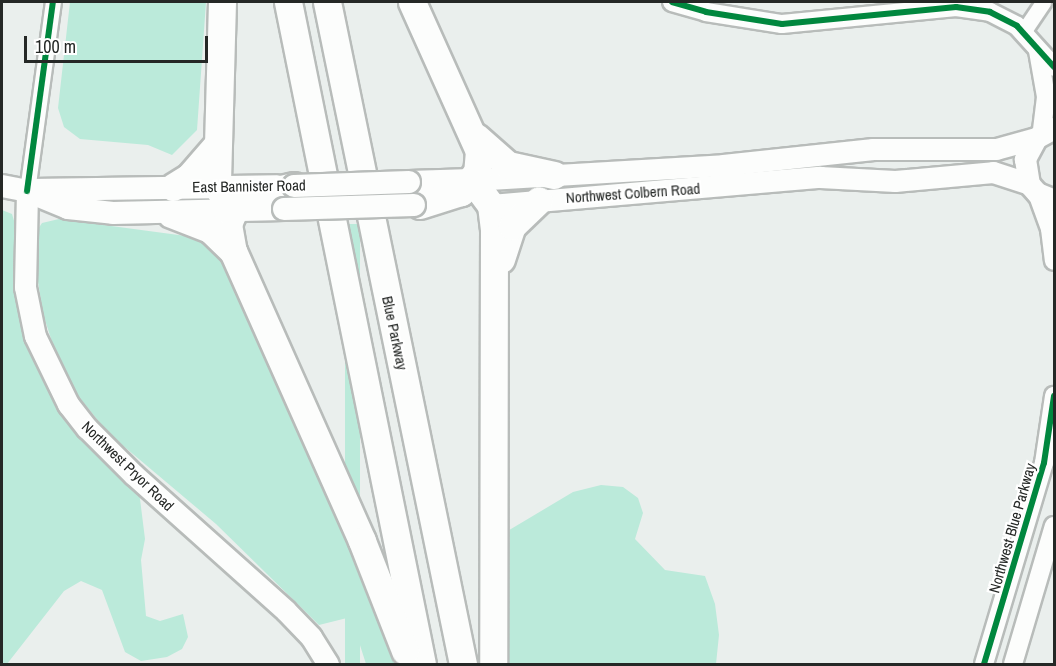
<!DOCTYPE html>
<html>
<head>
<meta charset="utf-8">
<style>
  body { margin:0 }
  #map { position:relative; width:1056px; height:666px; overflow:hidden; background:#eaefed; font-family:"Archivo Narrow",sans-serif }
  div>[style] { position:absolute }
  .green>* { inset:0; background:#bbeada; transform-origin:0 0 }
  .roads { filter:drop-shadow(2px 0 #b8bcba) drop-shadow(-2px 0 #b8bcba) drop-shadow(0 2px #b8bcba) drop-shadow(0 -2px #b8bcba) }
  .minor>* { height:15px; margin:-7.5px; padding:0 7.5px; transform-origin:7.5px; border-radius:7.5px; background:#fcfdfc }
  .tertiary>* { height:18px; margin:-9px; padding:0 9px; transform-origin:9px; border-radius:9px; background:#fcfdfc }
  .secondary>* { height:21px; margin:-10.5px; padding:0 10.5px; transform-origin:10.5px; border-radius:10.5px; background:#fcfdfc }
  .primary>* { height:22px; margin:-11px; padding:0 11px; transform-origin:11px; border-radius:11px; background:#fcfdfc }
  .motorway>* { height:27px; margin:-13.5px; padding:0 13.5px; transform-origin:13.5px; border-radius:13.5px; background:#fcfdfc }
  .bridges { filter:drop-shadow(2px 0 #b8bcba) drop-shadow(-2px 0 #b8bcba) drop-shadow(0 2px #b8bcba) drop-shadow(0 -2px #b8bcba) }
  .primary-bridge>* { height:22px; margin:-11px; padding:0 11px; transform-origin:11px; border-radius:11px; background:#fcfdfc }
  .cycleway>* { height:6px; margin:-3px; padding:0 3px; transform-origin:3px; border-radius:3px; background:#00873e }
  span { translate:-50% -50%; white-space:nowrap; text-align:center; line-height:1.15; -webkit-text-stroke:4.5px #fff; paint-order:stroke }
  .street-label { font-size:15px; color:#252826 }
  .frame { position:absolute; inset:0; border:3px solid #252826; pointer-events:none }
  .scale { position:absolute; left:24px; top:36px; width:184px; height:27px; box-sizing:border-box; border:3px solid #252826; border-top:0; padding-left:8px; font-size:18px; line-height:21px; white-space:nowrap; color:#252826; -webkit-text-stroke:4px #fff; paint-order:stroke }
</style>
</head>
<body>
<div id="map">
  <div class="green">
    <div style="clip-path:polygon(70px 2px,206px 2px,197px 130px,172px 155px,148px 145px,80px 139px,64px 127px,58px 108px)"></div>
    <div style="clip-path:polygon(2px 210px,12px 214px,15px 224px,17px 292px,30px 348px,47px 386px,76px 429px,139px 491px,145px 539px,141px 560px,146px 616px,160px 621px,183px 614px,188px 637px,182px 649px,167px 657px,141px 661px,125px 652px,102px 590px,81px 581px,64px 591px,7px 664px,2px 664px)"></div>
    <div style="clip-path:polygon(59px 219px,201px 238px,220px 248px,385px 620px,401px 664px,366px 664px,351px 617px,319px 625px,216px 524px,108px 433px,75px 392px,57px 357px,43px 314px,37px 275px,38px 229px,42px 223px)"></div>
    <div style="left:345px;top:224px;width:15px;height:449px"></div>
    <div style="clip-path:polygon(601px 485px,623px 487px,638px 498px,643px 513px,635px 539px,665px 570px,705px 576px,715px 604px,719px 635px,716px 664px,506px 664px,506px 532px,573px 492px)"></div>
  </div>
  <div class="roads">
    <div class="minor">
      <div style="left:1023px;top:32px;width:36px;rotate:-56deg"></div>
      <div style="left:27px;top:191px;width:191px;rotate:-82.2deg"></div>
    </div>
    <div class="tertiary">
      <div style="left:672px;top:2px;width:35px;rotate:16deg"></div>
      <div style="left:706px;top:12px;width:77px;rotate:9deg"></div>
      <div style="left:782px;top:24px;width:175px;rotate:-5.6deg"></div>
      <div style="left:956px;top:7px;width:34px;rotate:8deg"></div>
      <div style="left:990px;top:12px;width:30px;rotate:27deg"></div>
      <div style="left:1017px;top:26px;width:55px;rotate:47.9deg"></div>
      <div style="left:1038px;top:51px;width:47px;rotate:80.1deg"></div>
      <div style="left:1046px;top:97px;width:34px;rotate:97deg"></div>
      <div style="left:1037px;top:193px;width:38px;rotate:70deg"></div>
      <div style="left:1050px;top:229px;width:32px;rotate:83deg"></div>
      <div style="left:984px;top:664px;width:210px;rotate:-73.4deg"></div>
      <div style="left:1044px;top:463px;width:68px;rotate:-81.5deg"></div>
      <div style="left:1013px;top:664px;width:144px;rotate:-73.5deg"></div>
    </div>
    <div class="secondary">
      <div style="left:1054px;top:128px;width:21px;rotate:151deg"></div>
      <div style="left:1036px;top:138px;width:24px;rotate:118deg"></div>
      <div style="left:1025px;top:159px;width:25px;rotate:81deg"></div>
      <div style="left:1029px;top:184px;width:12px;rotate:48deg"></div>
      <div style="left:1037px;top:193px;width:18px;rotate:22deg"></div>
      <div style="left:472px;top:180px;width:251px;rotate:-3.4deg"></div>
      <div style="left:723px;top:165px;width:151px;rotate:-6.1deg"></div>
      <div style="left:873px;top:149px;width:123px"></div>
      <div style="left:996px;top:149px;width:41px;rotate:-15.4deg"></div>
      <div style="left:27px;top:191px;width:96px;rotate:91.2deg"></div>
      <div style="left:25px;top:287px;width:50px;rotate:78.5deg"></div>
      <div style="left:35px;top:336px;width:76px;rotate:64.1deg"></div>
      <div style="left:68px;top:404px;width:31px;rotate:52deg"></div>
      <div style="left:87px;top:428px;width:65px;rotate:45deg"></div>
      <div style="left:133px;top:474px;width:205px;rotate:41.8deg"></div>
      <div style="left:286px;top:611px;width:36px;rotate:46deg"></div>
      <div style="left:311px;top:637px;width:32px;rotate:58deg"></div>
      <div style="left:491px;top:205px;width:330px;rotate:-4.9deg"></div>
      <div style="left:820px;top:177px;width:75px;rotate:3.1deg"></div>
      <div style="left:895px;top:181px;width:98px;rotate:-5.2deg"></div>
      <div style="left:993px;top:172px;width:38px;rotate:18deg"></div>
    </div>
    <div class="primary">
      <div style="left:409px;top:182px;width:63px;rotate:-1.8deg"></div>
      <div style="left:2px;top:186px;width:25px;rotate:11deg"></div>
      <div style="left:27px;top:191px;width:44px;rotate:22.5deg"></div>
      <div style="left:68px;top:208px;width:45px;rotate:6.3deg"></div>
      <div style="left:113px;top:213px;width:171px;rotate:-1.3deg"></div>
      <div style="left:32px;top:190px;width:245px;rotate:-0.9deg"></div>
    </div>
    <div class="motorway">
      <div style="left:222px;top:2px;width:184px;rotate:91.6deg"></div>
      <div style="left:217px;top:186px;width:31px;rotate:58deg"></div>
      <div style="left:288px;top:2px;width:675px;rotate:78.56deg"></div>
      <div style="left:327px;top:2px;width:676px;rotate:78.39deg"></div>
      <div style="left:412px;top:2px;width:163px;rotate:65.8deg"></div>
      <div style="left:479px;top:151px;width:21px;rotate:95deg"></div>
      <div style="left:477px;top:172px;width:26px;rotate:129deg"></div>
      <div style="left:461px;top:192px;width:43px;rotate:162.4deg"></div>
      <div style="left:476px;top:137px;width:43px;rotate:41.2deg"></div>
      <div style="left:508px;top:165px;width:47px;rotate:12.3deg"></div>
      <div style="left:472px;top:180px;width:31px;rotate:53deg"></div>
      <div style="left:491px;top:205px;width:24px;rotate:83deg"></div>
      <div style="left:494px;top:229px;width:435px;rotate:90.1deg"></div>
      <div style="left:294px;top:186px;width:35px;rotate:167deg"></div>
      <div style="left:260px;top:194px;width:28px;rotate:153deg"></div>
      <div style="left:235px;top:207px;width:18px;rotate:112deg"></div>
      <div style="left:228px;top:224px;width:27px;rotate:80deg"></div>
      <div style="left:233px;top:251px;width:317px;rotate:66deg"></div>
      <div style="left:362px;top:541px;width:118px;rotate:68.6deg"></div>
      <div style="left:173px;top:187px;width:19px;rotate:-32deg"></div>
      <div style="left:189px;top:177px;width:40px;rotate:-49deg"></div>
      <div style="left:171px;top:214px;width:42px;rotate:21deg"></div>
      <div style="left:210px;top:229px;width:32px;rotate:44deg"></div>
      <div style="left:501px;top:259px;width:35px;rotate:-72deg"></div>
      <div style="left:512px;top:226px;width:37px;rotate:-44deg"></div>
    </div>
  </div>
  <div class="bridges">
    <div class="primary-bridge">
      <div style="left:294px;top:186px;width:115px;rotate:-2deg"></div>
      <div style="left:284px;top:209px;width:130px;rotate:-1.8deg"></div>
    </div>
  </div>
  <div class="cycleway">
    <div style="left:672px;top:2px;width:35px;rotate:16deg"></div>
    <div style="left:706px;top:12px;width:77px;rotate:9deg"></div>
    <div style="left:782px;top:24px;width:175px;rotate:-5.6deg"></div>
    <div style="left:956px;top:7px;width:34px;rotate:8deg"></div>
    <div style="left:990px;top:12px;width:30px;rotate:27deg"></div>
    <div style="left:1017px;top:26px;width:55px;rotate:47.9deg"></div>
    <div style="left:27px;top:191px;width:191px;rotate:-82.2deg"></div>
    <div style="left:984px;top:664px;width:210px;rotate:-73.4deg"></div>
    <div style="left:1044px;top:463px;width:68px;rotate:-81.5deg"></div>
  </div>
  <div class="street-label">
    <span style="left:249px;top:186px;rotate:-1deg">East Bannister Road</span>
    <span style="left:633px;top:193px;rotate:-4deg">Northwest Colbern Road</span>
    <span style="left:395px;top:333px;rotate:78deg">Blue Parkway</span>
    <span style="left:128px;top:466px;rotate:44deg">Northwest Pryor Road</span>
    <span style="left:1012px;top:528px;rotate:-74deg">Northwest Blue Parkway</span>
  </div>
  <div class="frame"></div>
  <div class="scale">100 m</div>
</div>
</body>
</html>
